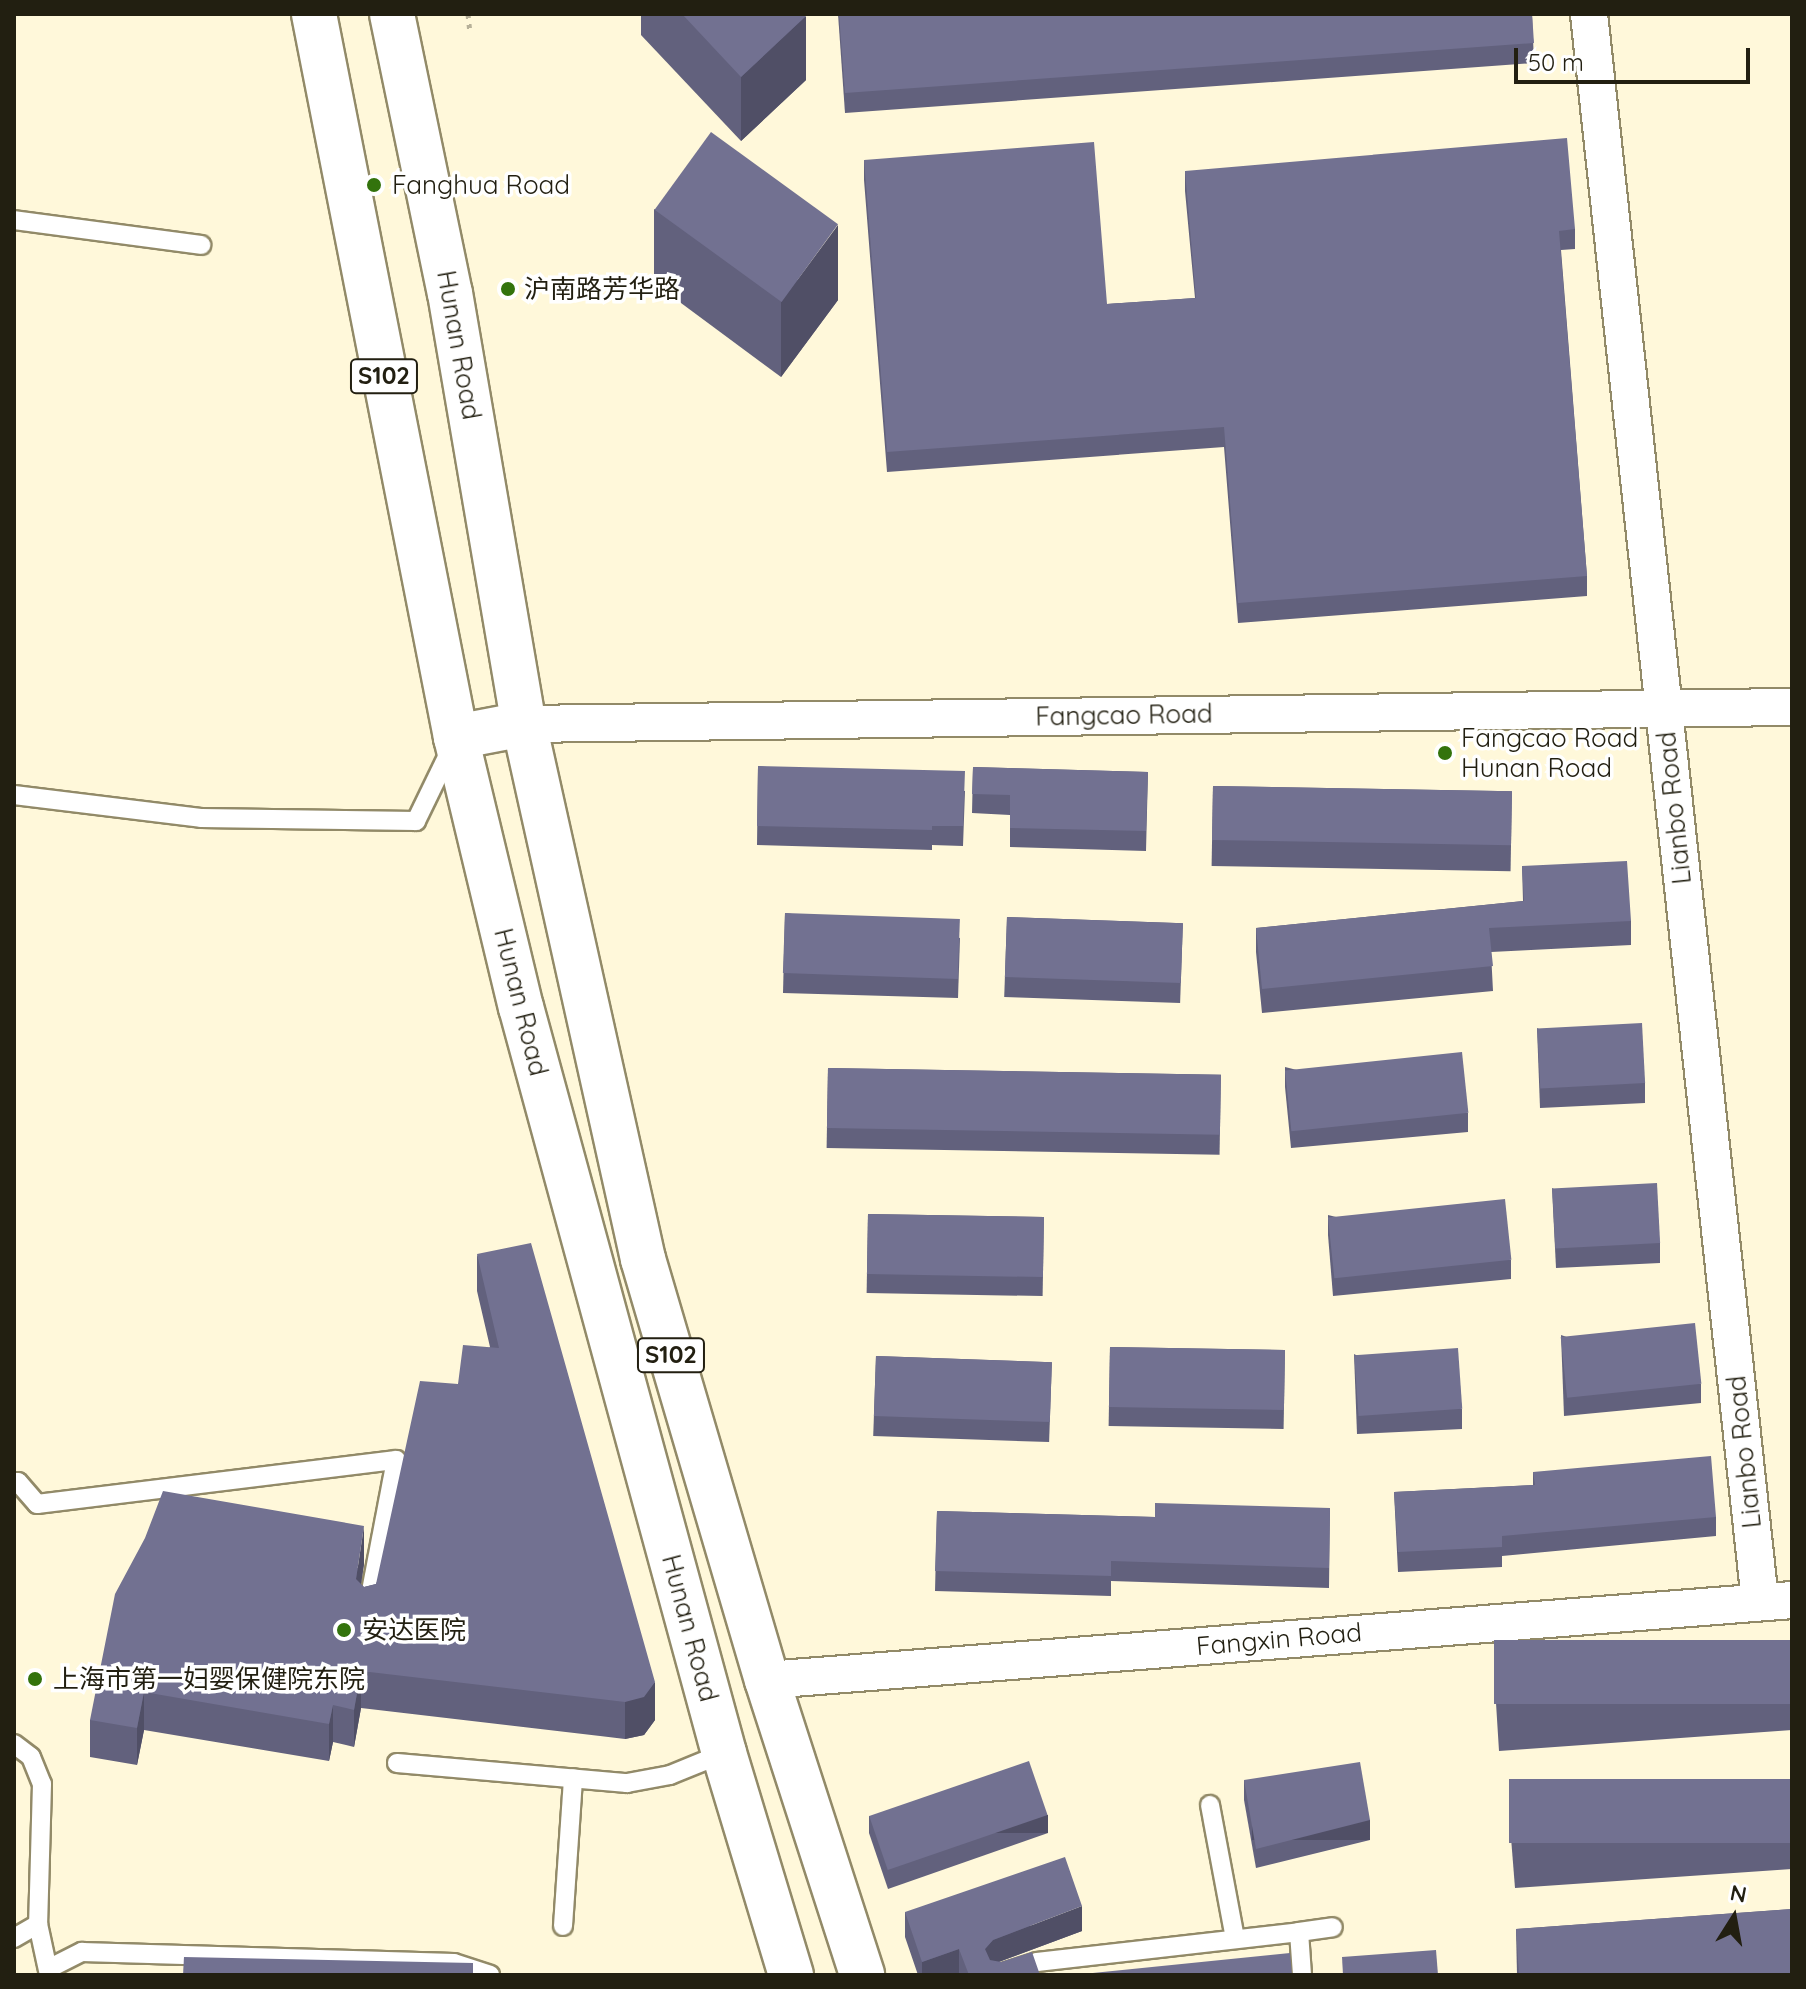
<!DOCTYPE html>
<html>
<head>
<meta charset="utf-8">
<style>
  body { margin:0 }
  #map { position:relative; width:1806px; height:1989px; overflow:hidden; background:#fff8da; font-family:Quicksand,"Noto Sans SC",sans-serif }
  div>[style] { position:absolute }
  .path>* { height:5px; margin-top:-2.5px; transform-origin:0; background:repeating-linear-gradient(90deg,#b7b199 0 4px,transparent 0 10px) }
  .roads { filter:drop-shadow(2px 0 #928a68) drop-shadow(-2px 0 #928a68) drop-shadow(0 2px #928a68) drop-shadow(0 -2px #928a68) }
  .lane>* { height:18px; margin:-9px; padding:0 9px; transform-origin:9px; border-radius:9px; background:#fff }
  .street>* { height:36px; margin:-18px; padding:0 18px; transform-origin:18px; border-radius:18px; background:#fff }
  .secondary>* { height:44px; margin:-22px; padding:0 22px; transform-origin:22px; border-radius:22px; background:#fff }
  .primary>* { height:44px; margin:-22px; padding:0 22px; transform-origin:22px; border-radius:22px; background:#fff }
  .wall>* { inset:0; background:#62617d; transform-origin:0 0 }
  .shaded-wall>* { inset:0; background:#504f66; transform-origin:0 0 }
  .building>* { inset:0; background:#727191; transform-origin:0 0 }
  .dots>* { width:22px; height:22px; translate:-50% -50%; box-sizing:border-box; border:4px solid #fff; border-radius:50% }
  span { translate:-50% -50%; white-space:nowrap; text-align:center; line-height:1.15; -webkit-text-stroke:7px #fff; paint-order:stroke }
  .shield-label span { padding:2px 6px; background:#fff; border:2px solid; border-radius:6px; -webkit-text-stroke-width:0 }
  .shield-label { font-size:24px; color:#221f11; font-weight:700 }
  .poi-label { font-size:26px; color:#221f11 }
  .left { translate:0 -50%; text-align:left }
  .street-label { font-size:26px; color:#221f11 }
  .frame { position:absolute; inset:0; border:16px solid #221f11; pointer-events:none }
  .north { position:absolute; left:1694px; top:1877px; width:80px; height:80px; -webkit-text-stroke:6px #fff; paint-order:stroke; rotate:11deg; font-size:22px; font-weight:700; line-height:32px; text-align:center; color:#221f11 }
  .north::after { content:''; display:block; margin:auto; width:28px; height:36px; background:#221f11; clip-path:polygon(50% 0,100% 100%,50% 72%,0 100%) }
  .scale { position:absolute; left:1514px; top:48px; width:236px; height:36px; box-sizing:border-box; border:4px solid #221f11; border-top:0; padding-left:10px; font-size:24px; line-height:28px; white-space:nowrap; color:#221f11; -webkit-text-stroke:6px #fff; paint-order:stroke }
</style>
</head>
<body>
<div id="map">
  <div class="path">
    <div style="left:468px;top:14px;width:18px;rotate:84deg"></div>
  </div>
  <div class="roads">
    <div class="lane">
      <div style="left:14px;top:220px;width:189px;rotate:7.6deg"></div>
      <div style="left:14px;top:795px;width:188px;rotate:7deg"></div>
      <div style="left:201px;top:818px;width:215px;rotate:0.8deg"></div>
      <div style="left:416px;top:821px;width:82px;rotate:-64.1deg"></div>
      <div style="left:14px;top:1482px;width:4px"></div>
      <div style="left:18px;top:1482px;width:29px;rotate:49deg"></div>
      <div style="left:37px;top:1504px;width:362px;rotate:-7deg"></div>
      <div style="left:396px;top:1460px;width:150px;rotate:100.8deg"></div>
      <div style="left:14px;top:1744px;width:21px;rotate:37deg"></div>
      <div style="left:31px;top:1757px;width:29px;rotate:68deg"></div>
      <div style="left:42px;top:1784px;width:140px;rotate:91.6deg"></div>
      <div style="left:38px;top:1924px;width:52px;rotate:77.8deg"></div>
      <div style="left:397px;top:1763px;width:231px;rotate:5deg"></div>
      <div style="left:627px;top:1783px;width:44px;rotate:-10.5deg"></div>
      <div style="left:670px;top:1775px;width:58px;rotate:-22.2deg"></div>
      <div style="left:1210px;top:1805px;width:136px;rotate:79.4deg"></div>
      <div style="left:563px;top:1926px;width:148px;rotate:-86.1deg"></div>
      <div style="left:1299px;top:1932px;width:34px;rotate:-8deg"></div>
      <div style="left:14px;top:1938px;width:28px;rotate:-30deg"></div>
      <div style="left:50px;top:1968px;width:36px;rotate:-27deg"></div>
      <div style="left:82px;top:1952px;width:372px;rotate:1.7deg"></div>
      <div style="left:454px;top:1963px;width:38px;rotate:18deg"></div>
      <div style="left:997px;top:1975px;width:42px;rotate:-18deg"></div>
      <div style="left:1037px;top:1962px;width:264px;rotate:-6.5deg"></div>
      <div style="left:1299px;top:1932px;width:43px;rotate:86deg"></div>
    </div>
    <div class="street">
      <div style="left:1589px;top:14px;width:1597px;rotate:83.85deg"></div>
      <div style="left:524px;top:724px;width:1268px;rotate:-0.77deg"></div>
      <div style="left:767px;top:1680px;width:1028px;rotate:-4.46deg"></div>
    </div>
    <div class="secondary">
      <div style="left:456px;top:737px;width:69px;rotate:-10.8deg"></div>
    </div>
    <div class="primary">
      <div style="left:314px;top:14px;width:737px;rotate:78.89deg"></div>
      <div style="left:456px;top:737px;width:278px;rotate:76.5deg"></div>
      <div style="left:521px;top:1007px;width:773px;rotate:74.78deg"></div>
      <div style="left:724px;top:1753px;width:232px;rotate:73.2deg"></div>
      <div style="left:392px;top:14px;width:285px;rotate:78.3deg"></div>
      <div style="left:450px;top:293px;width:437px;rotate:80.3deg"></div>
      <div style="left:524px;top:724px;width:548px;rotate:77.46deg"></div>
      <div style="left:643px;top:1259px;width:439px;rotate:73.6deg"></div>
      <div style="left:767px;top:1680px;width:310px;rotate:72.1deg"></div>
    </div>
  </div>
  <div class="wall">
    <div style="clip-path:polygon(641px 14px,805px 14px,806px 80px,741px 141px,641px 35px)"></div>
    <div style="clip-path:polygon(838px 14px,1532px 14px,1534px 63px,845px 113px)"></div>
    <div style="clip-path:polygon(864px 160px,1107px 304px,1195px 298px,1185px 191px,1185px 171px,1575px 229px,1575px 249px,1561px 250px,1587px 576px,1587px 596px,1238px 623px,1224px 447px,887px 472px,864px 180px)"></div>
    <div style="clip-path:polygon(654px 209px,838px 300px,781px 377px,654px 283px)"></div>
    <div style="clip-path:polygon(758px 766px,965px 791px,963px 846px,932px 845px,932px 850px,757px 845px)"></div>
    <div style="clip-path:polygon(973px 767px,1148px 772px,1146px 851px,1010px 847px,1010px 815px,972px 813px)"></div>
    <div style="left:1213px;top:786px;width:299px;height:80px;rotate:1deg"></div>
    <div style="clip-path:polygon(1522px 866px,1631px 921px,1631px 945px,1491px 952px,1493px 991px,1262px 1013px,1256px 952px,1256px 928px,1523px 901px)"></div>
    <div style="clip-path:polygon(785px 913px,960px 938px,958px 998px,783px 993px)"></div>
    <div style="left:1007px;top:917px;width:176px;height:80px;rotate:2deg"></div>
    <div style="clip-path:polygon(1537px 1028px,1645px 1083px,1645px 1103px,1540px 1108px)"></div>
    <div style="clip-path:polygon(1285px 1067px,1468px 1113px,1468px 1132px,1291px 1148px,1285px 1087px)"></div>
    <div style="left:828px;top:1068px;width:393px;height:80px;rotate:1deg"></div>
    <div style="clip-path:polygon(1552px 1188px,1660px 1243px,1660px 1263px,1556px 1268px)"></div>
    <div style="left:868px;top:1214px;width:176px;height:79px;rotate:1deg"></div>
    <div style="clip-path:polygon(1328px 1215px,1511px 1260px,1511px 1279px,1333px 1296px,1328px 1235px)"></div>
    <div style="clip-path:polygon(477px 1254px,655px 1720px,644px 1735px,625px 1739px,361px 1708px,354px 1747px,333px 1742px,329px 1761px,144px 1730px,137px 1765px,90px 1757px,90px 1720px,364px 1564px,361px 1584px,364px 1587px,376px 1584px,458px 1384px,490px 1347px,477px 1291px)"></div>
    <div style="clip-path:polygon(1561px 1335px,1701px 1384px,1701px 1403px,1564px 1416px)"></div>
    <div style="left:1110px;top:1347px;width:175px;height:79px;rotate:1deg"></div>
    <div style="clip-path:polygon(1354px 1354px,1462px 1409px,1462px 1429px,1357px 1434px)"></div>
    <div style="left:876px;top:1356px;width:176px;height:80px;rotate:2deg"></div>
    <div style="clip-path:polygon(1533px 1472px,1716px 1517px,1716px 1536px,1502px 1556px,1502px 1567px,1398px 1572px,1394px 1492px,1533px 1485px)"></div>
    <div style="clip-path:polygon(1330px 1508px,1329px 1588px,1111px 1581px,1111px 1596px,935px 1591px,937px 1511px,1155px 1517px)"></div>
    <div style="clip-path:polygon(1792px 1640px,1792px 1730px,1499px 1751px,1495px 1687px,1495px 1661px)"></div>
    <div style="clip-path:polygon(1792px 1779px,1792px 1869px,1515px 1888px,1510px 1825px,1510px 1799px)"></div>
    <div style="clip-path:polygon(1244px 1780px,1370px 1840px,1256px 1868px,1244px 1800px)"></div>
    <div style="clip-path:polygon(869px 1816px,1048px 1833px,888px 1889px,869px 1833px)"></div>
    <div style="clip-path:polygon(1792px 1909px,1792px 1975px,1517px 1975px,1516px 1929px)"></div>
    <div style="clip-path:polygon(905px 1912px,1082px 1931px,999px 1962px,1040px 1975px,960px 1975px,959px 1973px,954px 1975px,918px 1975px,905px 1937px)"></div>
  </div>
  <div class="shaded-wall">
    <div style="clip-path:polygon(806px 16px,806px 80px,741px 141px,741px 77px)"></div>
    <div style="clip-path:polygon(838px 225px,838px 300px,781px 377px,781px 302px)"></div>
    <div style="clip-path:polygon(364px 1526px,364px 1564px,356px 1616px,356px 1579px)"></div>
    <div style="clip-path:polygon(361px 1671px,361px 1708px,354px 1747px,354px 1710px)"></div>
    <div style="clip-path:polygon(655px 1682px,655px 1720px,644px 1735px,625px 1739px,625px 1702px)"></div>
    <div style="clip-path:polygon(144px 1692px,144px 1730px,137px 1765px,137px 1728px)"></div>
    <div style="clip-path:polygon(333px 1705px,333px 1742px,329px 1761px,329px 1724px)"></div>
    <div style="left:1048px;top:1815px;width:18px;height:170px;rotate:90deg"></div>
    <div style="left:1370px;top:1820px;width:20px;height:118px;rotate:90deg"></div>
    <div style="clip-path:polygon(1082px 1906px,1082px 1931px,993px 1964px,985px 1973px,985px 1949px,993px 1940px)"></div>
    <div style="clip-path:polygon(959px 1949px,959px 1973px,954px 1975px,922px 1975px,922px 1962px)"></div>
  </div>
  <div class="building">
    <div style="clip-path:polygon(682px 14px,805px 14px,806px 16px,741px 77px)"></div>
    <div style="clip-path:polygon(839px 14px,1532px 14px,1534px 43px,845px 93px)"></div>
    <div style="left:711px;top:132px;width:157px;height:96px;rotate:36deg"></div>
    <div style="clip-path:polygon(1567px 138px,1575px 229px,1559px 231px,1587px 576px,1238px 603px,1224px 427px,887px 452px,864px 160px,1094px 142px,1107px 304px,1196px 298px,1185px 171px)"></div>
    <div style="clip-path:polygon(758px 766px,965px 771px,963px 826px,932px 826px,932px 830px,757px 826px)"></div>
    <div style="clip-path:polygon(973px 767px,1148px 772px,1146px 831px,1010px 828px,1010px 795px,972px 794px)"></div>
    <div style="left:1213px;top:786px;width:299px;height:54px;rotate:1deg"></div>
    <div style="clip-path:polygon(1627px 861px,1631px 921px,1489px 928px,1493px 966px,1262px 989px,1256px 928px,1524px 901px,1522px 866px)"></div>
    <div style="left:785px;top:913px;width:175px;height:60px;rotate:2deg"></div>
    <div style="left:1007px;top:917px;width:176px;height:60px;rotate:2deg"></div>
    <div style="left:1642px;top:1023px;width:60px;height:105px;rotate:87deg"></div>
    <div style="left:1462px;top:1052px;width:61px;height:178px;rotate:84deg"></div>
    <div style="left:828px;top:1068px;width:393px;height:60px;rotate:1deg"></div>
    <div style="left:1657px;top:1183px;width:60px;height:105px;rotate:87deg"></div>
    <div style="left:1505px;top:1199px;width:61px;height:178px;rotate:84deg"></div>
    <div style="left:868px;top:1214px;width:176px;height:60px;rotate:1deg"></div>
    <div style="clip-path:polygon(531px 1243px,655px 1682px,644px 1697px,625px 1702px,361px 1671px,354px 1710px,333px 1705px,329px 1724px,144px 1692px,137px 1728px,90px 1720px,115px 1594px,145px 1538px,163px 1491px,364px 1526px,356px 1579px,364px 1587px,376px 1584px,420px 1381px,458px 1384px,463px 1345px,499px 1348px,477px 1254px)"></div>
    <div style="left:1695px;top:1323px;width:61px;height:135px;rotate:84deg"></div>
    <div style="left:1110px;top:1347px;width:175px;height:60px;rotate:1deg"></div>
    <div style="left:1458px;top:1348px;width:61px;height:104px;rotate:86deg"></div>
    <div style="left:876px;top:1356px;width:176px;height:60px;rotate:2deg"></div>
    <div style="clip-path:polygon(1711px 1456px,1716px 1517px,1502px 1536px,1502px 1547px,1398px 1552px,1394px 1492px,1535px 1485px,1533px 1472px)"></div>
    <div style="clip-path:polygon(1155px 1503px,1330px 1508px,1329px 1568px,1111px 1561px,1111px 1576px,935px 1571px,937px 1511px,1155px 1517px)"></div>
    <div style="left:1792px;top:1640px;width:64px;height:298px;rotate:90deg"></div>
    <div style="left:1029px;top:1761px;width:57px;height:169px;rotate:71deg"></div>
    <div style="clip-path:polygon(1360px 1762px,1370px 1820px,1256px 1849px,1244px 1780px)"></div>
    <div style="left:1792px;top:1779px;width:64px;height:283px;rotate:90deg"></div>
    <div style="clip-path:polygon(1065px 1857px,1082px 1906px,993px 1940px,985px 1949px,990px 1960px,1001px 1962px,1032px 1952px,1040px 1975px,969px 1975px,959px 1949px,922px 1962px,905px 1912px)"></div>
    <div style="clip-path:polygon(1792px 1909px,1792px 1974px,1770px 1975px,1519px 1975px,1516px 1929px)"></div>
    <div style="clip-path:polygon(1436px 1950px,1438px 1975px,1343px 1975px,1342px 1957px)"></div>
    <div style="clip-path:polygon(1290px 1953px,1292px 1975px,1073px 1975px)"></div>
    <div style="clip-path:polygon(184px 1957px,473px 1963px,473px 1975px,183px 1975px)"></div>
  </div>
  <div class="dots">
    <div style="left:374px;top:185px;background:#33730c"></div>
    <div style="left:508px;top:289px;background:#33730c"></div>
    <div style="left:1445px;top:753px;background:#33730c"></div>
    <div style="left:344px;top:1630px;background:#33730c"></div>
    <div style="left:35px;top:1679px;background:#33730c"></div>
  </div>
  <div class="shield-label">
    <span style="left:384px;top:376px">S102</span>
    <span style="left:671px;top:1355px">S102</span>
  </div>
  <div class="poi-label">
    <span class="left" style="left:392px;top:185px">Fanghua Road</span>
    <span class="left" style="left:524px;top:289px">沪南路芳华路</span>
    <span class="left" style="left:1461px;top:753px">Fangcao Road<br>Hunan Road</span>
    <span class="left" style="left:362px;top:1630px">安达医院</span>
    <span class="left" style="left:53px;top:1679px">上海市第一妇婴保健院东院</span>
  </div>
  <div class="street-label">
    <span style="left:459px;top:345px;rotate:80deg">Hunan Road</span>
    <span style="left:1124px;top:715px;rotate:-1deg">Fangcao Road</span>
    <span style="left:1674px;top:808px;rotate:-96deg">Lianbo Road</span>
    <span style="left:521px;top:1002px;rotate:76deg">Hunan Road</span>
    <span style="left:1744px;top:1452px;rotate:-96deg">Lianbo Road</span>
    <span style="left:690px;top:1628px;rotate:75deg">Hunan Road</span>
    <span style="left:1279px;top:1639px;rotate:-5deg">Fangxin Road</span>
  </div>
  <div class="frame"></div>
  <div class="north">N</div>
  <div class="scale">50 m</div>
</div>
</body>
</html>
